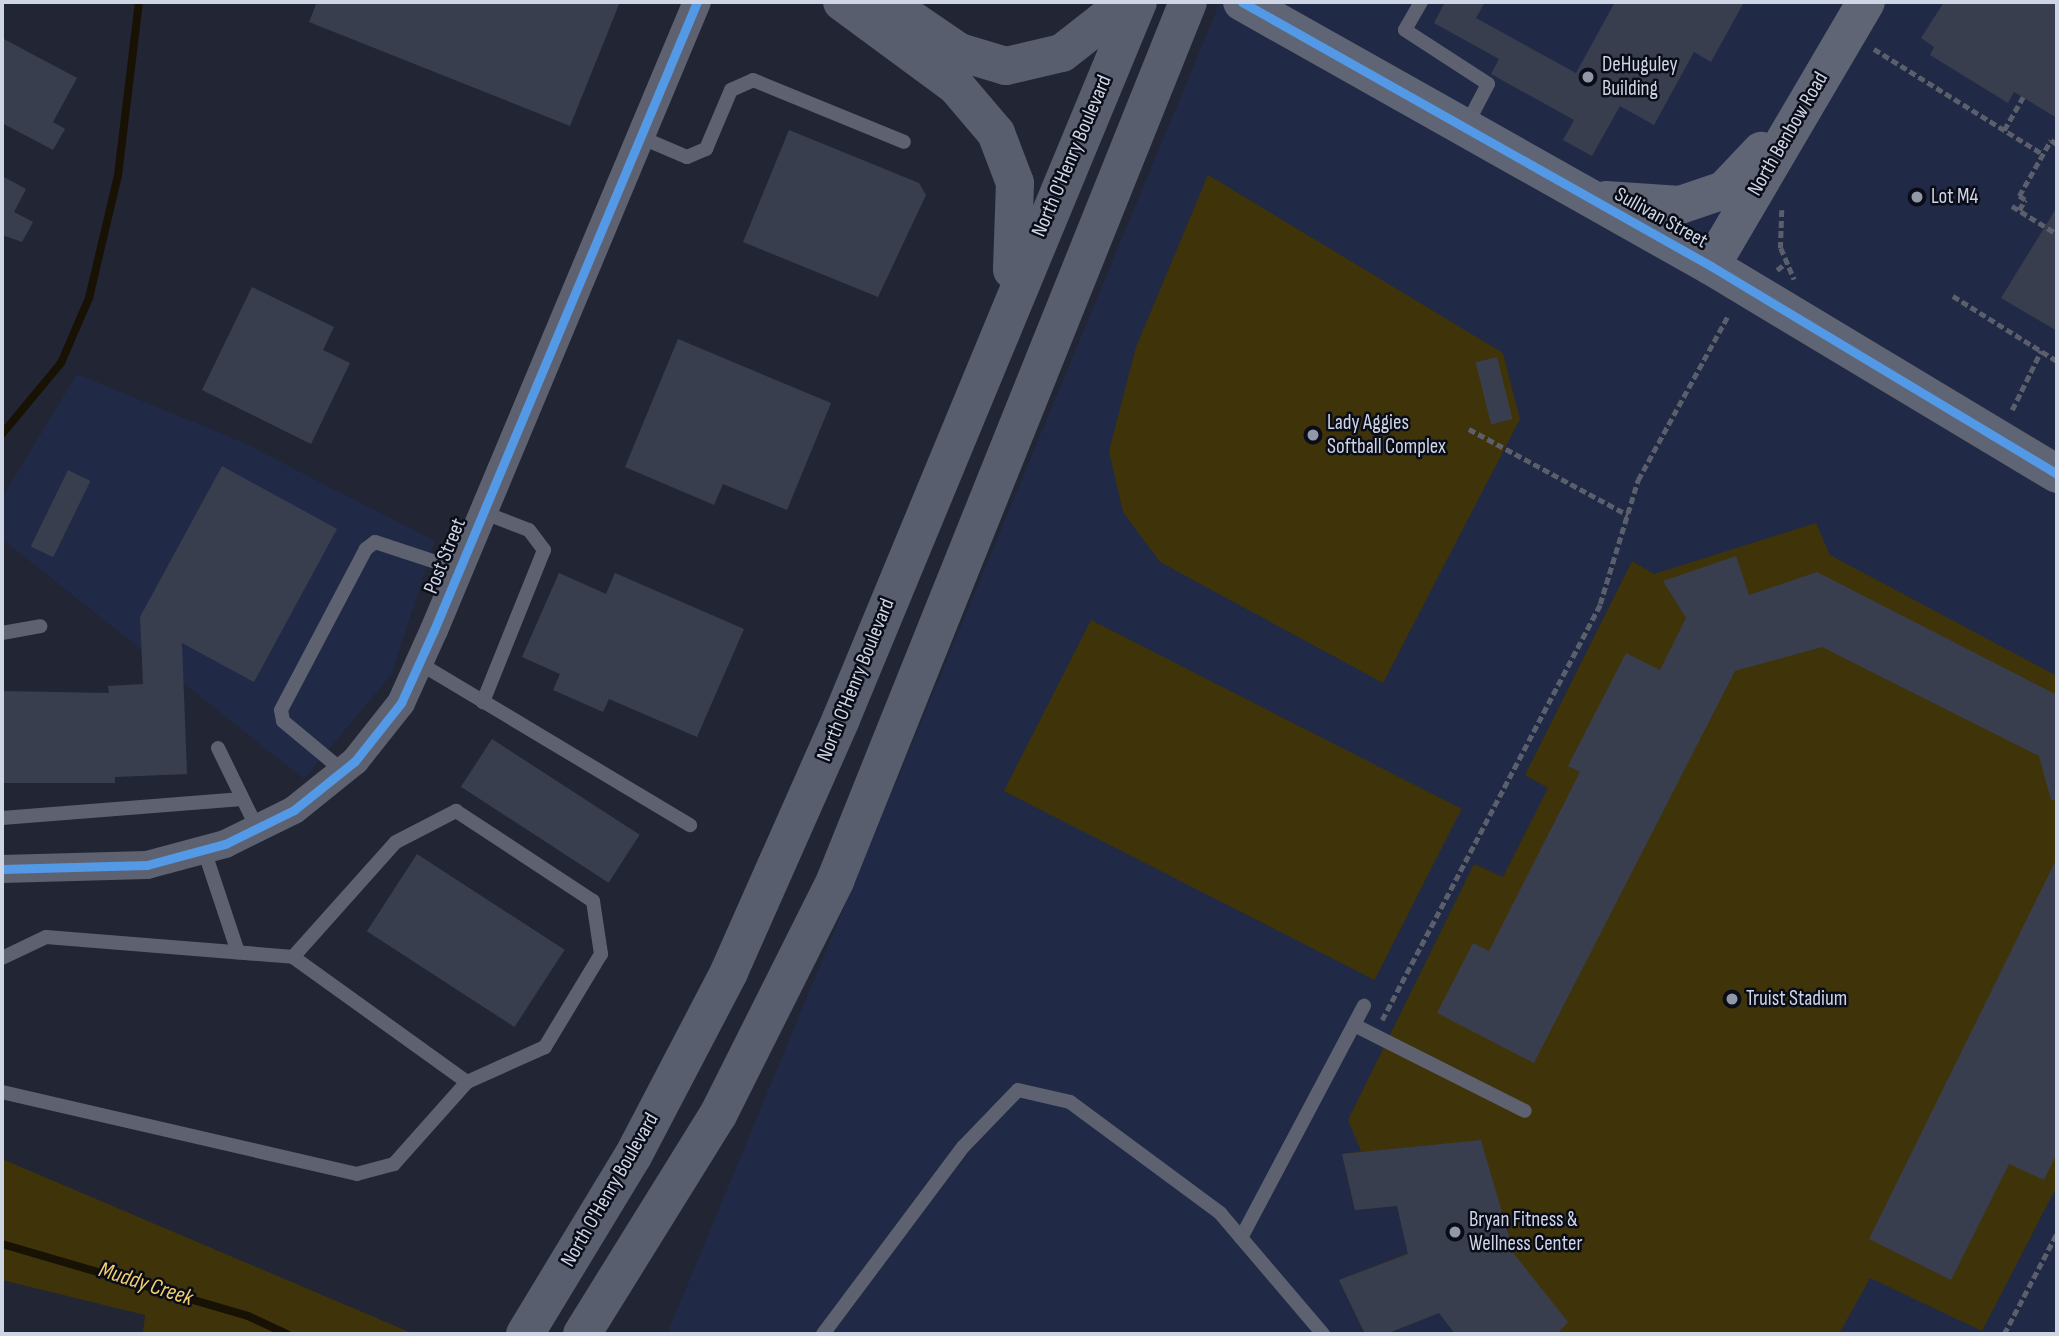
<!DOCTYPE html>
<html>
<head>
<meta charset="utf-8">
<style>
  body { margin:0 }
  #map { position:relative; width:2059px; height:1336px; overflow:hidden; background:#222634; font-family:"Sofia Sans Condensed",sans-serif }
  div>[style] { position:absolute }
  .built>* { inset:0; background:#202945 }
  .green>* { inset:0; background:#3f330a; transform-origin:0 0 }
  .stream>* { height:8px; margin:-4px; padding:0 4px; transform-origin:4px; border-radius:4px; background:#181205 }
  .building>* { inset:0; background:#393e4f; transform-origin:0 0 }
  .path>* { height:4.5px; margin-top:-2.25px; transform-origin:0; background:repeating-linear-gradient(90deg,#5b5f6b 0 7px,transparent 0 10.5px) }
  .lane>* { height:14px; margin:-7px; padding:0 7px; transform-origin:7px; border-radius:7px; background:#5e6270 }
  .street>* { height:28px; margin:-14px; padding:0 14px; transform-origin:14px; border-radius:14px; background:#5e6270 }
  .secondary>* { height:38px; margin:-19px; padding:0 19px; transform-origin:19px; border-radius:19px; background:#5f6575 }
  .highway>* { height:38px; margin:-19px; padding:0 19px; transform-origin:19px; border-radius:19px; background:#595e6f }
  .cycleway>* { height:9px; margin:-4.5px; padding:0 4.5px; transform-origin:4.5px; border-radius:4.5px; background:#5399e6 }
  .dots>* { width:19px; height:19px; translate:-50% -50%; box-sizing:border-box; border:4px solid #0a0d18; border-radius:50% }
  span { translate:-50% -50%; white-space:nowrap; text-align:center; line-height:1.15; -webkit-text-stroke:5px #0a0d18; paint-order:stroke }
  .poi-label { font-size:21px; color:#ced5e5 }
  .left { translate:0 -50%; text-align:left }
  .street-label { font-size:21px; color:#ced5e5 }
  .water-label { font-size:23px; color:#f2d06d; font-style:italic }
  .frame { position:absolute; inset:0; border:4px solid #ced5e5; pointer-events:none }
</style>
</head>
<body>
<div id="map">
  <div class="built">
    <div style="clip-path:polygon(1220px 2px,2057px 2px,2057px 1334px,667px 1334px)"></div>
    <div style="clip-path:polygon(77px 374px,242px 442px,435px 541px,391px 675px,304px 779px,2px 539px,2px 498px)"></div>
  </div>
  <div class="green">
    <div style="clip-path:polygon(1208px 175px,1503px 353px,1520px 419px,1383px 683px,1160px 562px,1123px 512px,1109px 451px,1136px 347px)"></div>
    <div style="clip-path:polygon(1816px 523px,1830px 555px,2057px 676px,2057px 1186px,1982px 1331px,1870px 1278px,1839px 1334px,1455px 1334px,1439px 1313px,1386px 1334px,1365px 1334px,1339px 1280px,1408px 1253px,1397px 1206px,1355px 1210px,1342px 1154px,1361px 1151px,1348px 1120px,1474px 864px,1503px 877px,1548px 788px,1525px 775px,1632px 561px,1654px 574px)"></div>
    <div style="left:1091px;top:620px;width:416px;height:192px;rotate:27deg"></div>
    <div style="clip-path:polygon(2px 1159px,414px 1334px,143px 1334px,145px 1315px,2px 1280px)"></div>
  </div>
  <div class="stream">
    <div style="left:2px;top:434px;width:92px;rotate:-50.3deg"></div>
    <div style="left:61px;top:363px;width:71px;rotate:-66.7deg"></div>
    <div style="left:89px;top:298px;width:126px;rotate:-76.7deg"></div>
    <div style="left:118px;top:175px;width:174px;rotate:-83.1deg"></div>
    <div style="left:2px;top:1244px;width:256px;rotate:16.3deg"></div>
    <div style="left:248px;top:1316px;width:43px;rotate:24.8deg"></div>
  </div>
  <div class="building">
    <div style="clip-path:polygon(317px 2px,620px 2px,570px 126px,309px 22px)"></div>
    <div style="clip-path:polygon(1445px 2px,1485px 2px,1476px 18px,1576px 73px,1615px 2px,1744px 2px,1711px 62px,1694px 52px,1654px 125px,1620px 106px,1592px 156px,1563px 140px,1574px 120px,1491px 74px,1499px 59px,1434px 23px)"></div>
    <div style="clip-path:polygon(1944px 2px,2057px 2px,2057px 118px,2014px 92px,2008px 103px,1930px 55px,1934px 47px,1921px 38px)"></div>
    <div style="clip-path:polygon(2px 38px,77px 78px,53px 122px,65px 129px,53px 150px,2px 123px)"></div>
    <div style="clip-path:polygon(789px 130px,919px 183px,926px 195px,878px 297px,743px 242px)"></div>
    <div style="clip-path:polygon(2px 176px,26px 189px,14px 212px,33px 222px,22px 242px,2px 235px)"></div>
    <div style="clip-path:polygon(2057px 207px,2057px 331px,2001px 298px)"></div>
    <div style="clip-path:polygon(252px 287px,334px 327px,323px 350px,350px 363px,311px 444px,202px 390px)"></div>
    <div style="clip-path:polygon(678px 339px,831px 403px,787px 510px,723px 484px,714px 505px,625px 467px)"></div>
    <div style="left:1497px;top:357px;width:64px;height:22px;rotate:76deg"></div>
    <div style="clip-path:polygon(222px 466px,337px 529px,254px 682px,182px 643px,187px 774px,115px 777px,115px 783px,2px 783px,2px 691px,109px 693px,108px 686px,143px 684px,140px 617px)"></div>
    <div style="left:68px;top:470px;width:25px;height:85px;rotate:26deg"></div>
    <div style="clip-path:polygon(1736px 556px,1749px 595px,1817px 572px,2057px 695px,2057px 800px,2051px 800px,2039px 756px,1822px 647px,1735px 671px,1534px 1063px,1437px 1013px,1473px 943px,1489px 951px,1580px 772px,1568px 766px,1626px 653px,1660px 670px,1686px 618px,1663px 581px)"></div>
    <div style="clip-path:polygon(559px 573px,606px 594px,615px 573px,744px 629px,697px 737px,609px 699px,603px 712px,553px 690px,560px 674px,522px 657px)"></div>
    <div style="left:492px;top:739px;width:176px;height:57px;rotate:33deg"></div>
    <div style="left:417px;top:854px;width:176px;height:92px;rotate:33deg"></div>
    <div style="clip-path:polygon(2057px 858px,2057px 1153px,2044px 1180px,2009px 1164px,1951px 1280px,1869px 1239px)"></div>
    <div style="clip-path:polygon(1481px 1140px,1514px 1254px,1568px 1322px,1557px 1334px,1455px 1334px,1439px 1313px,1386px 1334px,1365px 1334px,1339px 1280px,1408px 1254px,1397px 1206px,1355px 1210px,1342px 1154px)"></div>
  </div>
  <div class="path">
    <div style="left:1874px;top:49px;width:199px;rotate:31.9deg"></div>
    <div style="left:2004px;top:130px;width:38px;rotate:-60deg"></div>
    <div style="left:2012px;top:206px;width:53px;rotate:31.9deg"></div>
    <div style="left:1782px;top:210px;width:38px;rotate:92deg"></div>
    <div style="left:1781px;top:248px;width:34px;rotate:67deg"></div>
    <div style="left:2019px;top:210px;width:12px;rotate:-59deg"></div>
    <div style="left:2025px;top:200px;width:7px;rotate:-146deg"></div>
    <div style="left:2019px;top:196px;width:64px;rotate:-60.3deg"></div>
    <div style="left:2051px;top:140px;width:7px;rotate:34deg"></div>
    <div style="left:1777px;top:270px;width:13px;rotate:-39deg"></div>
    <div style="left:1953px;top:296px;width:123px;rotate:32deg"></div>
    <div style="left:2012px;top:410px;width:66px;rotate:-63.8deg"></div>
    <div style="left:1469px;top:429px;width:181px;rotate:28.4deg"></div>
    <div style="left:1382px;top:1020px;width:470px;rotate:-62.3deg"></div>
    <div style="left:1600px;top:604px;width:130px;rotate:-73deg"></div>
    <div style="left:1638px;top:480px;width:189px;rotate:-61.3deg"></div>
    <div style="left:2004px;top:1334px;width:114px;rotate:-62.3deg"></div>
  </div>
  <div class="lane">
    <div style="left:1421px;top:2px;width:32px;rotate:120deg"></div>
    <div style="left:1405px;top:30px;width:99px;rotate:33deg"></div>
    <div style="left:1488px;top:84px;width:50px;rotate:117.6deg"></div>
    <div style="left:640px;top:137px;width:51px;rotate:23.1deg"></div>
    <div style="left:687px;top:157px;width:21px;rotate:-23deg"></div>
    <div style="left:706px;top:149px;width:64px;rotate:-67deg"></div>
    <div style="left:731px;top:90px;width:24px;rotate:-24deg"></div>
    <div style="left:753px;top:80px;width:163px;rotate:22.3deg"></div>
    <div style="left:482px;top:512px;width:50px;rotate:21deg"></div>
    <div style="left:529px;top:530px;width:25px;rotate:53deg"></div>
    <div style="left:544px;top:550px;width:164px;rotate:111.9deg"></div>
    <div style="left:2px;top:633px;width:39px;rotate:-10deg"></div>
    <div style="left:419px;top:663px;width:316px;rotate:30.9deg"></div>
    <div style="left:218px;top:748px;width:89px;rotate:64deg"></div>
    <div style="left:343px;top:771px;width:78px;rotate:-140.2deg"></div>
    <div style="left:283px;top:721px;width:11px;rotate:-100deg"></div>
    <div style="left:281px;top:710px;width:182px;rotate:-62.2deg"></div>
    <div style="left:366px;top:549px;width:11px;rotate:-38deg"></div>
    <div style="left:375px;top:542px;width:86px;rotate:18.2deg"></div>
    <div style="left:2px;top:818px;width:241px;rotate:-4.5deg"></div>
    <div style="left:204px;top:850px;width:108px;rotate:71.6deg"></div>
    <div style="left:293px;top:957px;width:214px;rotate:35.7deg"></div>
    <div style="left:2px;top:958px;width:49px;rotate:-25.5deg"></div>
    <div style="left:46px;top:937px;width:248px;rotate:4.6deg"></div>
    <div style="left:293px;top:957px;width:154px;rotate:-48.2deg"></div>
    <div style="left:396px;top:842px;width:68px;rotate:-27.3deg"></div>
    <div style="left:456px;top:811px;width:164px;rotate:33.3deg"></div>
    <div style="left:593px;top:901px;width:54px;rotate:81.4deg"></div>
    <div style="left:601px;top:954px;width:109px;rotate:121.1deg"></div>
    <div style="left:545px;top:1047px;width:85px;rotate:155.8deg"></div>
    <div style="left:467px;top:1082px;width:110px;rotate:131.7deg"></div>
    <div style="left:394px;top:1164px;width:38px;rotate:165deg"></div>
    <div style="left:357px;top:1174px;width:364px;rotate:-167deg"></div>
    <div style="left:1354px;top:1025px;width:191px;rotate:26.7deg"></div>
    <div style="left:1241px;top:1238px;width:263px;rotate:-62.1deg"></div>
    <div style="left:823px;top:1334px;width:234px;rotate:-53.2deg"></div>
    <div style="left:963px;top:1147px;width:79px;rotate:-46deg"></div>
    <div style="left:1018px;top:1090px;width:53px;rotate:13deg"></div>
    <div style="left:1070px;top:1102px;width:187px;rotate:36.5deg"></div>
    <div style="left:1220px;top:1213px;width:159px;rotate:49.6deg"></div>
  </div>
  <div class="street">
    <div style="left:2px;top:869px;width:145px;rotate:-1.6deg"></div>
    <div style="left:147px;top:865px;width:81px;rotate:-15.1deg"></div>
    <div style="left:225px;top:844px;width:77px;rotate:-26.2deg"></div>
    <div style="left:294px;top:810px;width:78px;rotate:-38.8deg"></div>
    <div style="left:355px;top:761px;width:74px;rotate:-51.6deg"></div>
    <div style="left:401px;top:703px;width:80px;rotate:-65.7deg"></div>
    <div style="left:434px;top:630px;width:681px;rotate:-67.28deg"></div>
  </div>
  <div class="secondary">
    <div style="left:1242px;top:2px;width:538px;rotate:29.38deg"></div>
    <div style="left:1711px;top:266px;width:404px;rotate:31deg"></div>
    <div style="left:1606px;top:200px;width:74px;rotate:3.9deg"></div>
    <div style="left:1680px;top:205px;width:46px;rotate:-18.8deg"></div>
    <div style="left:1724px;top:190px;width:54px;rotate:-46.5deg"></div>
    <div style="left:1711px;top:266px;width:306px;rotate:-59.6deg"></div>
  </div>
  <div class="highway">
    <div style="left:842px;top:2px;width:142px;rotate:36.4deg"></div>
    <div style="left:956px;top:86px;width:62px;rotate:49.6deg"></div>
    <div style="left:996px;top:133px;width:53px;rotate:69.2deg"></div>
    <div style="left:1015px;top:183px;width:87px;rotate:92deg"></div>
    <div style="left:886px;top:2px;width:88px;rotate:34.4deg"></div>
    <div style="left:959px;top:52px;width:49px;rotate:16.6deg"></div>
    <div style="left:1006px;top:66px;width:57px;rotate:-13.1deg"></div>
    <div style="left:1062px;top:53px;width:83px;rotate:-38.1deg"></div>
    <div style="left:525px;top:1334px;width:208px;rotate:-58.8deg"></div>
    <div style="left:633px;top:1156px;width:208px;rotate:-62.4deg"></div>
    <div style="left:729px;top:972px;width:277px;rotate:-66.1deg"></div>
    <div style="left:841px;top:719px;width:776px;rotate:-67.5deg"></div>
    <div style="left:582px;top:1334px;width:258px;rotate:-58.2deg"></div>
    <div style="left:718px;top:1115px;width:262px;rotate:-63.4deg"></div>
    <div style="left:835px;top:881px;width:947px;rotate:-68.12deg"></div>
  </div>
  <div class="cycleway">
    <div style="left:1242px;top:2px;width:538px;rotate:29.38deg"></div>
    <div style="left:1711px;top:266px;width:404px;rotate:31deg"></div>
    <div style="left:2px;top:869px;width:145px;rotate:-1.6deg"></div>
    <div style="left:147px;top:865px;width:81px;rotate:-15.1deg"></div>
    <div style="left:225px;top:844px;width:77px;rotate:-26.2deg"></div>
    <div style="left:294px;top:810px;width:78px;rotate:-38.8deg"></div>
    <div style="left:355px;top:761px;width:74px;rotate:-51.6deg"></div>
    <div style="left:401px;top:703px;width:80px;rotate:-65.7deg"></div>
    <div style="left:434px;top:630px;width:681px;rotate:-67.28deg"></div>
  </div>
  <div class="dots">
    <div style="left:1588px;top:77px;background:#9298a7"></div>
    <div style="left:1917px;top:197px;background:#9298a7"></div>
    <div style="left:1313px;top:435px;background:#9298a7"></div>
    <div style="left:1732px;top:999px;background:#9298a7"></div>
    <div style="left:1455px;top:1232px;background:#9298a7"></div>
  </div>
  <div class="poi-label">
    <span class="left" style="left:1602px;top:77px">DeHuguley<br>Building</span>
    <span class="left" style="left:1931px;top:197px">Lot M4</span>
    <span class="left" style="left:1327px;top:435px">Lady Aggies<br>Softball Complex</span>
    <span class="left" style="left:1746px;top:999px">Truist Stadium</span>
    <span class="left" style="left:1469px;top:1232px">Bryan Fitness &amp;<br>Wellness Center</span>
  </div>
  <div class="street-label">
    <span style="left:1788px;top:134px;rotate:-60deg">North Benbow Road</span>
    <span style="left:1072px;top:156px;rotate:-67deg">North O'Henry Boulevard</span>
    <span style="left:1661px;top:218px;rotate:29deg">Sullivan Street</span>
    <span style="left:445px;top:556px;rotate:-68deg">Post Street</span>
    <span style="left:856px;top:680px;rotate:-68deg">North O'Henry Boulevard</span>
    <span style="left:610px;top:1190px;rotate:-60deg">North O'Henry Boulevard</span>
  </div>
  <div class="water-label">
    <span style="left:146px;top:1284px;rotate:18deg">Muddy Creek</span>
  </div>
  <div class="frame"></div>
</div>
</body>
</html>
